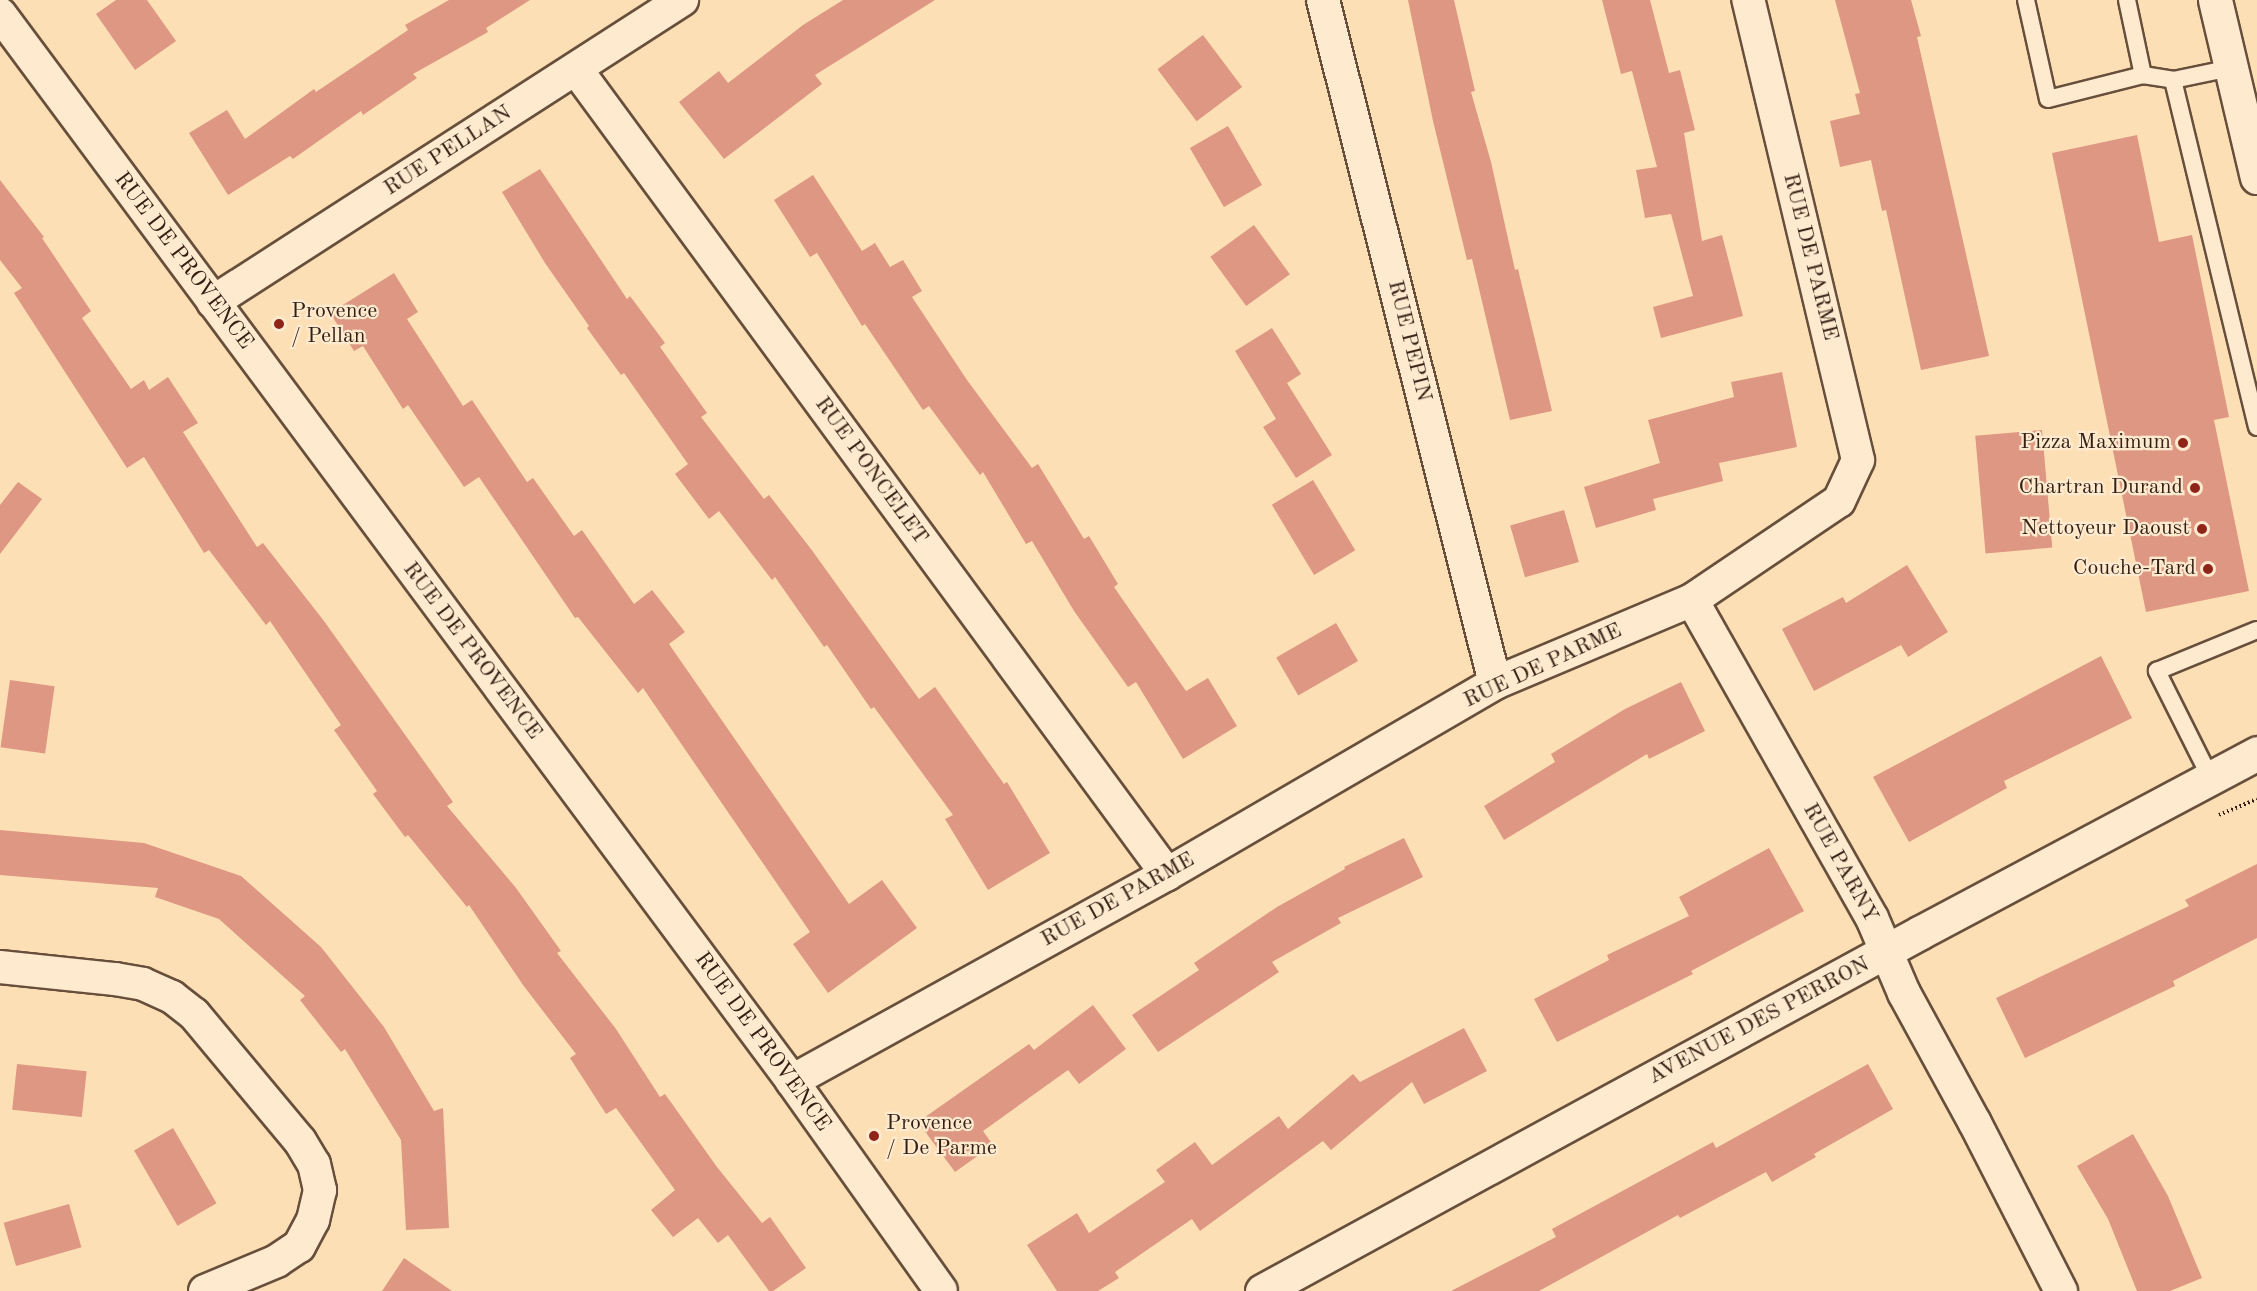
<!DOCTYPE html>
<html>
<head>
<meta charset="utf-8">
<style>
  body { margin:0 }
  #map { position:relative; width:2257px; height:1291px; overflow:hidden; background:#fddfb5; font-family:"Old Standard TT",serif }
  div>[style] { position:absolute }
  .building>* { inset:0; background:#de9782; transform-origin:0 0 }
  .path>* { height:4px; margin-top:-2px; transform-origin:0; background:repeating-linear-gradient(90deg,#351f14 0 1.5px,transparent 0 4.5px) }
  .roads { filter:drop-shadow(2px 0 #674f3c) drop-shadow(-2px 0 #674f3c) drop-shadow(0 2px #674f3c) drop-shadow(0 -2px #674f3c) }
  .service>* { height:16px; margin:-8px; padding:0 8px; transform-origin:8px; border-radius:8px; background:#feeacf }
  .minor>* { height:32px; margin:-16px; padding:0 16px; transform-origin:16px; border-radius:16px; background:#feeacf }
  .tertiary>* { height:33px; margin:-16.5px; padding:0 16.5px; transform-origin:16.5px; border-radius:16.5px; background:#feeacf }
  .secondary>* { height:33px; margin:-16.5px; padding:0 16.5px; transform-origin:16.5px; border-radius:16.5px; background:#feeacf }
  .dots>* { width:16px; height:16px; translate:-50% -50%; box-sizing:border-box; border:3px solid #feeacf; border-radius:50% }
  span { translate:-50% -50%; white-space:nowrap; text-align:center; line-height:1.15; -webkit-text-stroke:4.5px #feeacf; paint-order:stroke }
  .street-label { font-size:22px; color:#351f14 }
  .poi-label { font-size:22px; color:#351f14 }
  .left { translate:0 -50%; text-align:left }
  .right { translate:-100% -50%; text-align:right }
</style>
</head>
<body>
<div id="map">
  <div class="building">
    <div style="clip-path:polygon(116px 0,147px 0,176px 41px,135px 70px,96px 14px)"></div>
    <div style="clip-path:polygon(449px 0,530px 0,486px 28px,488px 32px,413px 74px,417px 78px,363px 115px,361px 111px,293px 159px,290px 156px,228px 195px,189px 133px,227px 110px,245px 139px,314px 89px,316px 92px,408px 30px,405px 25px)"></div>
    <div style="clip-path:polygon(843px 0,935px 0,815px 75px,822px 84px,724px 159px,679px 102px,719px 71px,728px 83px,803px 25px)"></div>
    <div style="clip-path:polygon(1408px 0,1454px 0,1475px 91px,1471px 92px,1491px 162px,1515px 270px,1518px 269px,1552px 411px,1510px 420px,1472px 259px,1467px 260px,1433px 121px)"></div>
    <div style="clip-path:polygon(1602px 0,1650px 0,1669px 73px,1680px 70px,1695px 130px,1684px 133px,1702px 241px,1722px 235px,1743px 316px,1661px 338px,1653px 307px,1693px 296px,1671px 214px,1645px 218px,1636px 170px,1657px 167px,1632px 71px,1621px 74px)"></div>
    <div style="clip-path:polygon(1835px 0,1911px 0,1921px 36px,1917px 37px,1989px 356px,1921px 370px,1886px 210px,1882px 211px,1871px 160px,1840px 167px,1830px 121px,1860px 114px,1855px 94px,1860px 93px)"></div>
    <div style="left:1203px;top:35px;width:65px;height:57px;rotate:53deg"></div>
    <div style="left:1228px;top:126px;width:68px;height:44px;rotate:60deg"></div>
    <div style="clip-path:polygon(2137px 135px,2159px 242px,2192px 235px,2229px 417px,2214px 420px,2249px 591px,2146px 612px,2052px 153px)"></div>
    <div style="clip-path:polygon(540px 169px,627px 299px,630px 296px,665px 343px,660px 347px,707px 413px,701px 417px,764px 499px,769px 495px,811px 549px,919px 699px,935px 687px,1004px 784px,1007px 782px,1050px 853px,988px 890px,945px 819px,953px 815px,874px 707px,871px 709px,827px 645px,824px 647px,775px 577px,772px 580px,719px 511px,709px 519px,675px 474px,688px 464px,624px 373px,621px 375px,587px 328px,589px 326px,545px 263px,502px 192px)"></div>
    <div style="clip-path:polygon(813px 175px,862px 251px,875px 243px,890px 267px,903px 260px,922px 291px,912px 297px,967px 380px,1032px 468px,1038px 464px,1084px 539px,1089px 536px,1118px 584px,1114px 587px,1186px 691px,1208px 678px,1237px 726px,1183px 759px,1136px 682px,1128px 687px,1074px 611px,1032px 541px,1026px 544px,983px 472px,980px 475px,929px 406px,923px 410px,865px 324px,862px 326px,817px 253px,810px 257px,774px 200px)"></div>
    <div style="clip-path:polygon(0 180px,44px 237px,42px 238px,91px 311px,82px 318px,131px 389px,144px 380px,149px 390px,168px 377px,198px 423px,183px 432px,257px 547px,263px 543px,324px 621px,453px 802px,447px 806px,516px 888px,561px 951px,557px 953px,616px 1029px,660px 1097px,665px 1094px,717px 1167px,762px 1223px,770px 1217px,806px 1268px,773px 1291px,769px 1291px,728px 1235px,718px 1243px,698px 1218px,673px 1237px,651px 1210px,675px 1190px,616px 1108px,606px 1114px,570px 1058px,576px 1054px,523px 985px,469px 905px,467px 907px,408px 835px,405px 837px,373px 794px,377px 791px,334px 730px,341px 725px,270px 621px,266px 625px,209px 550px,204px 553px,144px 457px,127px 468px,14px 293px,22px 288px,0 260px)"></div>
    <div style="left:1254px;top:225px;width:61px;height:54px;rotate:54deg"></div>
    <div style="clip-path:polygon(394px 273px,418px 312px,407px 319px,463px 406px,472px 400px,527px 482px,533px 478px,574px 536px,582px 530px,634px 604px,652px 590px,685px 632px,669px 644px,849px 904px,882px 880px,917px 928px,828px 993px,793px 944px,810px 932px,643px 688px,638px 693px,578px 617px,575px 618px,479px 477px,464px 487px,408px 405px,403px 409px,363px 346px,354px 351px,330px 313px)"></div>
    <div style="clip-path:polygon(1272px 328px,1301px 374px,1287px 383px,1332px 455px,1296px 478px,1263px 427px,1276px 419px,1235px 351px)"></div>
    <div style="clip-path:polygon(1782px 372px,1797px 447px,1719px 463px,1723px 481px,1653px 499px,1656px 510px,1596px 528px,1584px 487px,1660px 463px,1648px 420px,1734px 397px,1731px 382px)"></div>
    <div style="left:2042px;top:430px;width:118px;height:67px;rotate:85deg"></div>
    <div style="left:1313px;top:480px;width:82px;height:48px;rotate:59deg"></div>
    <div style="clip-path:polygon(18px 482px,42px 499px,0 554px,0 505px)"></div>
    <div style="left:1564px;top:510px;width:54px;height:56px;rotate:74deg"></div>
    <div style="clip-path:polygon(1907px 565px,1948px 632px,1908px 657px,1901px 645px,1814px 691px,1782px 629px,1843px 597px,1846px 603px)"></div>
    <div style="left:1336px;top:623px;width:44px;height:69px;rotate:60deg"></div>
    <div style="clip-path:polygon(2101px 656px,2132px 718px,2004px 781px,2007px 788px,1909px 842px,1873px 777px)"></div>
    <div style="left:10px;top:680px;width:45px;height:68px;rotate:8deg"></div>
    <div style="clip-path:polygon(1681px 682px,1705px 731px,1649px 759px,1647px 754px,1504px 840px,1484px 806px,1555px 762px,1551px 754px,1625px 709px)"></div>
    <div style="clip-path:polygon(0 830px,144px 843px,241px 876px,321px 947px,384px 1027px,434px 1111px,443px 1108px,449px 1228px,406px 1230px,401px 1140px,345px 1049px,341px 1052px,300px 1000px,305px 996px,219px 919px,155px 897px,158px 888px,0 875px)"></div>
    <div style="clip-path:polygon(1404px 838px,1423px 877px,1338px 918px,1341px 923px,1272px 962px,1279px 972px,1158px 1052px,1132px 1015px,1199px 970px,1194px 963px,1277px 907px,1345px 869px,1344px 867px)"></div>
    <div style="clip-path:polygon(1769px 848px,1804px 911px,1691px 971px,1693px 974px,1557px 1042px,1534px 999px,1609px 960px,1607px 955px,1689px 916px,1679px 897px)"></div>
    <div style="clip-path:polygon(2257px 864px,2257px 938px,2173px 981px,2175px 986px,2025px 1058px,1996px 998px,2189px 906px,2185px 900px)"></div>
    <div style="clip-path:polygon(1093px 1005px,1126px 1049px,1079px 1084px,1068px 1070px,983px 1131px,993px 1145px,955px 1172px,918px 1122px,1029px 1044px,1034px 1050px)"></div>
    <div style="clip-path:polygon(1464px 1028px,1487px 1071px,1424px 1104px,1412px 1082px,1331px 1150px,1323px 1141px,1200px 1231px,1192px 1219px,1115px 1272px,1119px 1278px,1098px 1291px,1057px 1291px,1027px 1245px,1077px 1213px,1089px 1233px,1165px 1182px,1156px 1170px,1195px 1142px,1212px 1165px,1279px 1116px,1288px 1129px,1353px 1074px,1360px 1082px)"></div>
    <div style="left:17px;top:1064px;width:70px;height:46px;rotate:6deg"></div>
    <div style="clip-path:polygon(1868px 1064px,1893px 1109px,1814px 1154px,1816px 1157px,1772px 1182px,1766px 1172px,1680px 1218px,1678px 1215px,1539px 1291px,1451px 1291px,1556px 1237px,1552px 1229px,1713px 1142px,1716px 1148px)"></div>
    <div style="left:173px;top:1128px;width:87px;height:45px;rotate:60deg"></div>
    <div style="clip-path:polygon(2133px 1134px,2168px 1196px,2202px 1278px,2170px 1291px,2137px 1291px,2108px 1219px,2077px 1166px)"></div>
    <div style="left:69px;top:1204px;width:45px;height:68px;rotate:74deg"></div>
    <div style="clip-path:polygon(404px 1258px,452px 1291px,382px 1291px)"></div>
  </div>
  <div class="path">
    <div style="left:2219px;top:815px;width:41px;rotate:-22.8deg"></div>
  </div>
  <div class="roads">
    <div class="service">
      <div style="left:2026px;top:0;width:101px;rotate:77.5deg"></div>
      <div style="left:2048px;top:99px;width:98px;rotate:-14.2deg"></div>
      <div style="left:2127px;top:0;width:77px;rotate:78deg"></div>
      <div style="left:2143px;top:75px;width:30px;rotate:9deg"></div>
      <div style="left:2231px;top:68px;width:59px;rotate:168.3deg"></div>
      <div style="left:2173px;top:80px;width:357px;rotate:76.4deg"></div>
      <div style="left:2210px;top:777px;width:119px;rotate:-116.6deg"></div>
      <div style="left:2157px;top:671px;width:108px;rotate:-22.3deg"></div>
    </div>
    <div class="minor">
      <div style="left:1323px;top:0;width:704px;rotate:75.87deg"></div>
      <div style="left:0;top:14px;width:1329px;rotate:53.41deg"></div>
      <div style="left:792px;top:1081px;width:257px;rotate:54.6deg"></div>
      <div style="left:576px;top:69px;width:999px;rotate:53.72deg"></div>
      <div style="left:213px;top:302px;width:558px;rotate:-32.78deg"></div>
      <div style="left:1692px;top:600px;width:365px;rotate:60.5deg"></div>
      <div style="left:1872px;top:918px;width:82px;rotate:66.9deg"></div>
      <div style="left:1904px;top:993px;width:148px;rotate:61.4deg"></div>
      <div style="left:1975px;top:1123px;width:189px;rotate:62.9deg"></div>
      <div style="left:0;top:967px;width:116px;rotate:6deg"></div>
      <div style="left:115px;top:979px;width:28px;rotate:10deg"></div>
      <div style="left:143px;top:984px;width:32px;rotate:24deg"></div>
      <div style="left:172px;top:997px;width:28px;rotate:38deg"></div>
      <div style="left:194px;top:1014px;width:165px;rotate:50.2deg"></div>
      <div style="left:300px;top:1141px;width:27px;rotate:59deg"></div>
      <div style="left:314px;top:1164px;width:27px;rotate:77deg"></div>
      <div style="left:320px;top:1190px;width:31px;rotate:103deg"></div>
      <div style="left:313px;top:1220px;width:30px;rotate:118deg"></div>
      <div style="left:299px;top:1246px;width:27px;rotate:146deg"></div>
      <div style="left:277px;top:1261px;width:78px;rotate:157.4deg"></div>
      <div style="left:792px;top:1081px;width:428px;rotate:-28.9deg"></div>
      <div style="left:1167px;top:874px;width:380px;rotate:-30.2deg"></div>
      <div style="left:1495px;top:683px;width:214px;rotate:-22.8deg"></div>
      <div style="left:1692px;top:600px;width:177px;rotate:-34deg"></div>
      <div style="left:1839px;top:501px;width:45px;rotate:-65.1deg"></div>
      <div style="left:1858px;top:460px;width:473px;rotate:-103.4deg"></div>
    </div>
    <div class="tertiary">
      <div style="left:1262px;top:1291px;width:750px;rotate:-28.58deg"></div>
      <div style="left:1921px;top:932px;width:381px;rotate:-28deg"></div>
    </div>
    <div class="secondary">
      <div style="left:2215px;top:0;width:182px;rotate:76.7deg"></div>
    </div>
  </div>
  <div class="dots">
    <div style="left:279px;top:324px;background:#8f2418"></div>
    <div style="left:2183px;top:443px;background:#8f2418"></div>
    <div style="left:2195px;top:488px;background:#8f2418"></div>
    <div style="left:2202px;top:529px;background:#8f2418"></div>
    <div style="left:2208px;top:569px;background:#8f2418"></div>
    <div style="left:874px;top:1136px;background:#8f2418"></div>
  </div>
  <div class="street-label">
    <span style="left:448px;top:151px;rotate:-33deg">RUE PELLAN</span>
    <span style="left:1810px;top:257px;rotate:76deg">RUE DE PARME</span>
    <span style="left:183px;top:261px;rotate:53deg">RUE DE PROVENCE</span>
    <span style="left:1409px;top:341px;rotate:76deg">RUE PEPIN</span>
    <span style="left:871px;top:471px;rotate:54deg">RUE PONCELET</span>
    <span style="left:472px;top:651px;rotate:53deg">RUE DE PROVENCE</span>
    <span style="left:1543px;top:666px;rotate:-25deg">RUE DE PARME</span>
    <span style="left:1840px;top:863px;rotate:61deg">RUE PARNY</span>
    <span style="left:1118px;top:900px;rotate:-29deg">RUE DE PARME</span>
    <span style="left:1759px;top:1021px;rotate:-28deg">AVENUE DES PERRON</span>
    <span style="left:762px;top:1042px;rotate:54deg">RUE DE PROVENCE</span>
  </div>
  <div class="poi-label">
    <span class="left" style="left:291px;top:324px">Provence<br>/ Pellan</span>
    <span class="right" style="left:2171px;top:443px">Pizza Maximum</span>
    <span class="right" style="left:2183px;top:488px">Chartran Durand</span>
    <span class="right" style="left:2190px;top:529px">Nettoyeur Daoust</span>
    <span class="right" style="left:2196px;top:569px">Couche-Tard</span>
    <span class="left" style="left:886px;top:1136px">Provence<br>/ De Parme</span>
  </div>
</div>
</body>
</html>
